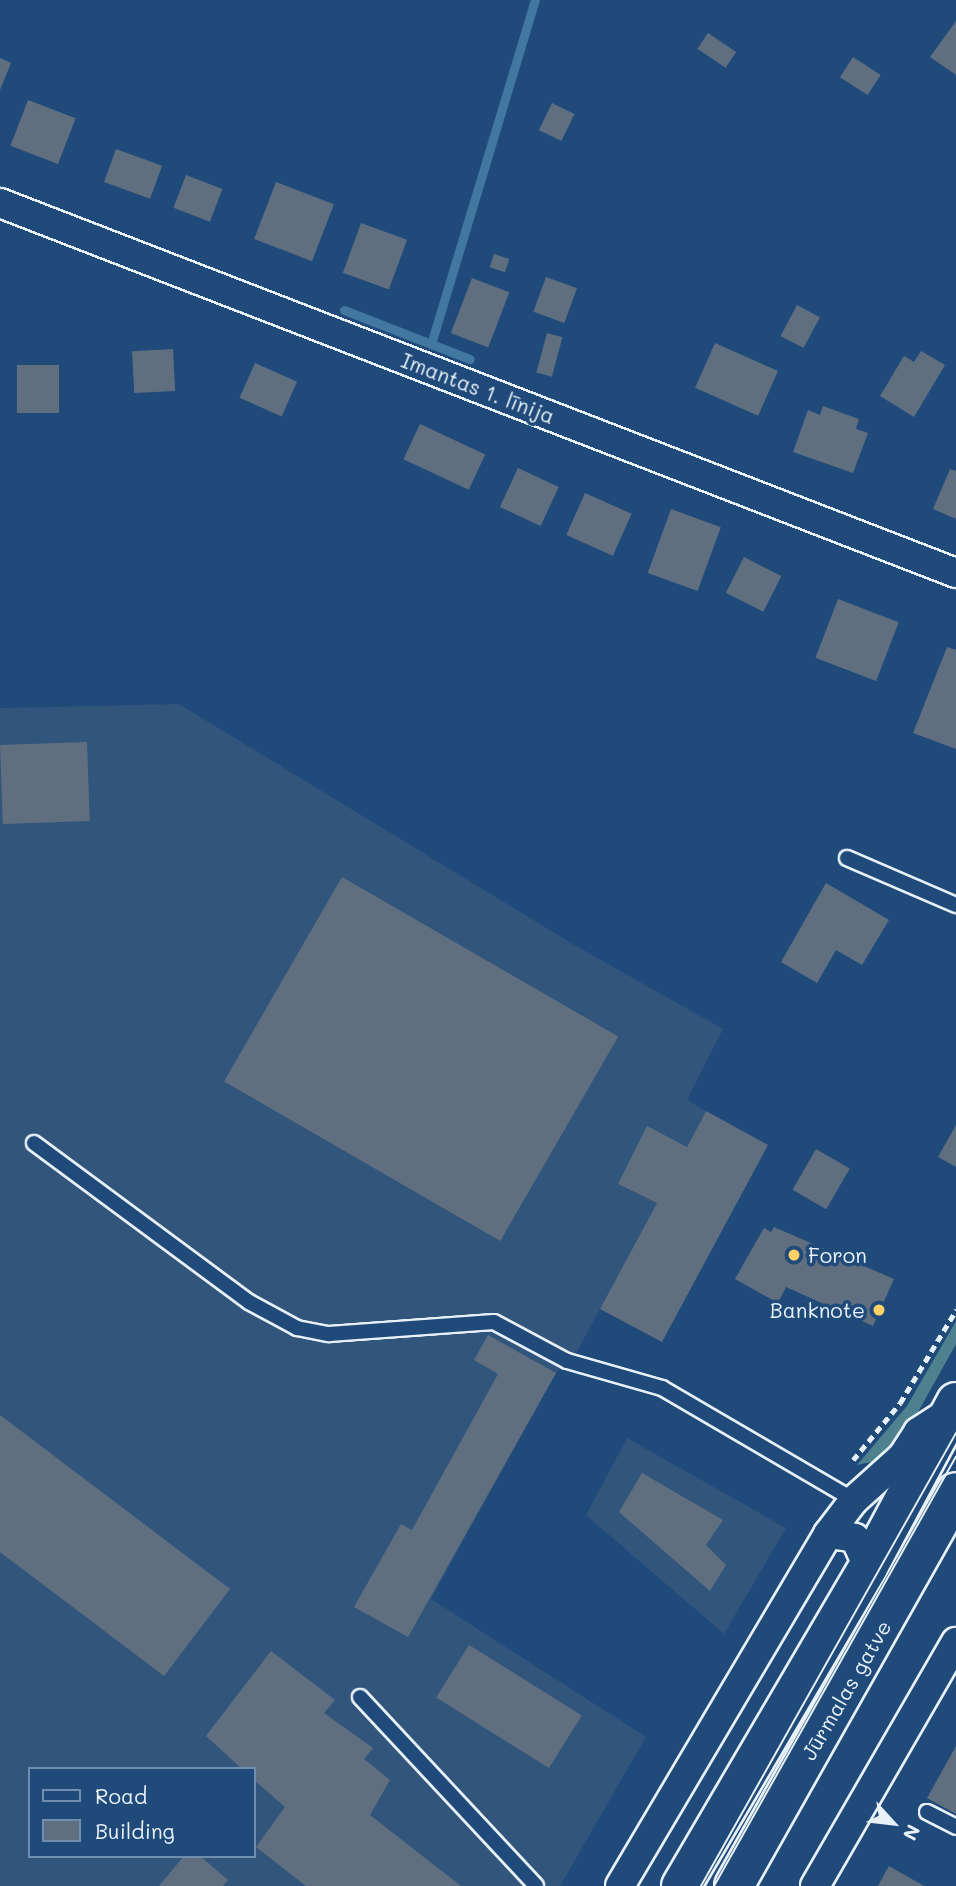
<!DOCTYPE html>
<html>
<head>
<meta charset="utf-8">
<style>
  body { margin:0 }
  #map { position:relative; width:956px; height:1886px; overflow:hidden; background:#1f4a7a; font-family:Mali,sans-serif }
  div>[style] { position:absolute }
  .built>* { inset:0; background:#32557c }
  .green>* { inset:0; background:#4d818e }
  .stream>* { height:9px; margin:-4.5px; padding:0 4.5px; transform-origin:4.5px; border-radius:4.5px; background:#42779f }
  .building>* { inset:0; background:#606f80; transform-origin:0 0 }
  .path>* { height:4.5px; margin-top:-2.25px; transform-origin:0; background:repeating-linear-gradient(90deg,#e8f1f8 0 7px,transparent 0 12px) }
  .roads { filter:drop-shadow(2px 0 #e8f1f8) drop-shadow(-2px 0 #e8f1f8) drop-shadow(0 2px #e8f1f8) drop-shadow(0 -2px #e8f1f8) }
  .lane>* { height:14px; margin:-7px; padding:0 7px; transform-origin:7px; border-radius:7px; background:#1f4a7a }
  .street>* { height:28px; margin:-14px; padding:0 14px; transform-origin:14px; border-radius:14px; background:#1f4a7a }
  .secondary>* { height:38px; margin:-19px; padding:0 19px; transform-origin:19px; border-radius:19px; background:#1f4a7a }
  .tram>* { height:2px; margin:-1px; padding:0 1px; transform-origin:1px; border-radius:1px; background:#e8f1f8 }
  .dots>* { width:19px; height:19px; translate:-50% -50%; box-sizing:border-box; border:4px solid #1f4a7a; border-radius:50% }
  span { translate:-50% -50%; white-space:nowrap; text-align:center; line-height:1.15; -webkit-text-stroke:7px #1f4a7a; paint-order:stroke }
  .street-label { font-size:21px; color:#e8f1f8 }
  .poi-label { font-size:21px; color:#e8f1f8 }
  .left { translate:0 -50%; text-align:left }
  .right { translate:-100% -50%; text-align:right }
  .legend { position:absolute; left:28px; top:1767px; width:228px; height:91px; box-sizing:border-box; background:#1f4a7a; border:2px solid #6f8dac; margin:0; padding:9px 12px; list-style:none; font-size:21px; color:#e8f1f8 }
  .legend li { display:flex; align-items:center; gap:14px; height:35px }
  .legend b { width:35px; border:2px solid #6f8dac }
  .north { position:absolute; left:858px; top:1788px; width:70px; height:70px; -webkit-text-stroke:5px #1f4a7a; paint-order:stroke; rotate:117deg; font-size:19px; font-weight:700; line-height:28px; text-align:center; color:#e8f1f8 }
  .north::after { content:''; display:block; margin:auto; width:24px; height:32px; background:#e8f1f8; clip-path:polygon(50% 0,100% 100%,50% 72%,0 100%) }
</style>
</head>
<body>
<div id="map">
  <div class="built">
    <div style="clip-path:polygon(evenodd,179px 704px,571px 943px,723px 1029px,687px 1100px,706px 1111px,687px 1147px,647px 1127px,618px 1184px,657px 1203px,578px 1350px,556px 1373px,431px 1599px,646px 1737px,560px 1886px,0 1886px,0 708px,179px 704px,30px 1769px,254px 1769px,254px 1856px,30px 1856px,30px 1769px)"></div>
    <div style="clip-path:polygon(627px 1438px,786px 1528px,724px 1634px,586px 1515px)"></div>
  </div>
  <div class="green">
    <div style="clip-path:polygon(956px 1321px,956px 1344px,899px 1446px,885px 1459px,857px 1465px,907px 1406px)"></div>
  </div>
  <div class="stream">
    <div style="left:344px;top:310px;width:135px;rotate:21.3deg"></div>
    <div style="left:431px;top:344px;width:359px;rotate:-73.2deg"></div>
  </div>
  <div class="building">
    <div style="clip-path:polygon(956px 21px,956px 75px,930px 57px)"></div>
    <div style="left:708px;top:33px;width:34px;height:19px;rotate:34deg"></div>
    <div style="left:853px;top:57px;width:33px;height:24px;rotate:33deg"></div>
    <div style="clip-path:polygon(0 58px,11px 63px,0 90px)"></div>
    <div style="left:28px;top:100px;width:51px;height:49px;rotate:21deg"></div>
    <div style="left:552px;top:103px;width:25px;height:30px;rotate:26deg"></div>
    <div style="left:116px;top:149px;width:49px;height:35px;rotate:20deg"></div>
    <div style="left:186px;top:175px;width:39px;height:35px;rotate:21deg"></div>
    <div style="left:276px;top:182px;width:62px;height:61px;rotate:21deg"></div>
    <div style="left:361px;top:223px;width:49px;height:53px;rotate:20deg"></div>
    <div style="left:494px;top:254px;width:16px;height:14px;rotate:18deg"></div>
    <div style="left:546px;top:277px;width:33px;height:37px;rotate:20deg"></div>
    <div style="left:472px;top:278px;width:40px;height:59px;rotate:21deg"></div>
    <div style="left:797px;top:305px;width:26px;height:35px;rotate:28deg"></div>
    <div style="left:547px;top:333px;width:16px;height:41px;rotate:15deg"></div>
    <div style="left:715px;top:343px;width:69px;height:49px;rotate:24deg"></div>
    <div style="left:173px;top:349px;width:42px;height:41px;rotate:87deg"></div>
    <div style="clip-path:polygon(921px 351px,945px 365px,914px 417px,880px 396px,904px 356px,914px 362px)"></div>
    <div style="left:255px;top:363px;width:46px;height:38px;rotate:24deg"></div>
    <div style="left:17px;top:365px;width:42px;height:48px"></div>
    <div style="clip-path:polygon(823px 406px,859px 419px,856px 429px,868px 433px,853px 473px,793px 452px,808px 410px,820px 415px)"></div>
    <div style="left:420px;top:424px;width:72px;height:39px;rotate:25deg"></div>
    <div style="left:518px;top:468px;width:45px;height:43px;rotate:25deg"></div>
    <div style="clip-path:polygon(950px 469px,956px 471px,956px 519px,933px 509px)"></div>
    <div style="left:585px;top:493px;width:51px;height:46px;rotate:24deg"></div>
    <div style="left:671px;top:509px;width:53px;height:68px;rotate:20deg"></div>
    <div style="left:744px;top:557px;width:42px;height:40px;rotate:27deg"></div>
    <div style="left:838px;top:599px;width:65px;height:63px;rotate:21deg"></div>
    <div style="clip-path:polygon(947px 647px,956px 650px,956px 749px,913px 733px)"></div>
    <div style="left:87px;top:742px;width:79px;height:87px;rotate:88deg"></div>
    <div style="left:342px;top:877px;width:319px;height:236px;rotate:30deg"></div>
    <div style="clip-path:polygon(826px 883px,889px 920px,862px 965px,836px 950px,817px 983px,781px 962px)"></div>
    <div style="clip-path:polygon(706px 1111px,768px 1145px,662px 1342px,600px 1309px,657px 1203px,618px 1184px,647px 1126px,687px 1147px)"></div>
    <div style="clip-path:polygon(956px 1125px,956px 1167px,938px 1157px)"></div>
    <div style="left:816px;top:1149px;width:39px;height:47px;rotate:30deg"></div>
    <div style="clip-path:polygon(774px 1227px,894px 1279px,873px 1326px,786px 1287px,778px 1303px,735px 1279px,764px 1228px,771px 1232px)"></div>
    <div style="clip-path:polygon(488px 1335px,556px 1373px,408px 1637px,354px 1607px,401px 1524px,412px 1530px,498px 1374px,474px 1360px)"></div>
    <div style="clip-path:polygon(0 1415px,230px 1589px,164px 1676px,0 1552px)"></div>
    <div style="clip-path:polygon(642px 1473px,723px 1520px,706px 1545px,726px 1565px,710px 1591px,619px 1512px)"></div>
    <div style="left:469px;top:1645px;width:133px;height:62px;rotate:32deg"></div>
    <div style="clip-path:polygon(271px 1651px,335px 1700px,324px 1713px,373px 1748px,364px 1759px,390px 1780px,370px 1815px,461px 1886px,306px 1886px,256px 1847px,285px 1807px,254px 1780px,254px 1769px,242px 1769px,206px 1736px)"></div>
    <div style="clip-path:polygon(956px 1746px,956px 1814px,927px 1798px)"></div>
    <div style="clip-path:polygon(184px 1856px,200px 1856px,228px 1880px,223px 1886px,159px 1886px)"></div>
    <div style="clip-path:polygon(889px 1866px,924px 1886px,878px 1886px)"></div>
  </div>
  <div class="path">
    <div style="left:853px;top:1460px;width:74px;rotate:-50.5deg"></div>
    <div style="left:900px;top:1403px;width:109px;rotate:-58.9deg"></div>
  </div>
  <div class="roads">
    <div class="lane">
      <div style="left:847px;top:858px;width:119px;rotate:23.3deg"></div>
      <div style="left:34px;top:1143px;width:267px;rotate:36.5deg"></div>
      <div style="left:249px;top:1302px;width:55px;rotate:28.4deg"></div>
      <div style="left:297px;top:1328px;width:33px;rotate:11deg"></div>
      <div style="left:329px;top:1334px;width:165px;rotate:-4.2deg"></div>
      <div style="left:494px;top:1322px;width:83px;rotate:28.1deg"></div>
      <div style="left:567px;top:1361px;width:99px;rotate:15.9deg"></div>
      <div style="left:662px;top:1388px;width:222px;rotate:30.3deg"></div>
      <div style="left:360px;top:1697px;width:258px;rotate:47deg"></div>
      <div style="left:927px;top:1812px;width:33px;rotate:27deg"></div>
    </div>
    <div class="street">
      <div style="left:0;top:203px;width:1025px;rotate:21.16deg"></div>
      <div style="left:828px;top:1534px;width:27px;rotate:8deg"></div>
      <div style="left:855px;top:1538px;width:32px;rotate:66deg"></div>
      <div style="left:620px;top:1886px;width:409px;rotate:-59.4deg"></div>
      <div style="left:828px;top:1534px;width:43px;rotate:-52.6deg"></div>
      <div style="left:854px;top:1500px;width:64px;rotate:-41.9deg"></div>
      <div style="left:902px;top:1457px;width:30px;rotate:-57deg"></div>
      <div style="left:918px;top:1432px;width:35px;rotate:-33deg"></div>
      <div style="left:815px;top:1886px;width:282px;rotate:-60deg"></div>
    </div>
    <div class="secondary">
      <div style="left:681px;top:1886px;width:370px;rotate:-59.6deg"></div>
      <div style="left:868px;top:1567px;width:187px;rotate:-61.9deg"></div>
      <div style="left:734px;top:1886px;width:452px;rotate:-60.6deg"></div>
    </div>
  </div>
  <div class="tram">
    <div style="left:701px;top:1886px;width:520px;rotate:-60.62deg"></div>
    <div style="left:714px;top:1886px;width:493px;rotate:-60.6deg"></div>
  </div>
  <div class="dots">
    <div style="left:794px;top:1255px;background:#ffd166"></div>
    <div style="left:879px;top:1310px;background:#ffd166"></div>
  </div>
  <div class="street-label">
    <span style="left:478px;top:388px;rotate:21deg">Imantas 1. līnija</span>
    <span style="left:846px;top:1690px;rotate:-60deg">Jūrmalas gatve</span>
  </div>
  <div class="poi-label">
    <span class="left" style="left:808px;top:1255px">Foron</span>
    <span class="right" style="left:865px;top:1310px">Banknote</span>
  </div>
  <ul class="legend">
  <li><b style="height:9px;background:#1f4a7a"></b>Road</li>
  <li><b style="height:19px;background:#606f80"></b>Building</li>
  </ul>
  <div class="north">N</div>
</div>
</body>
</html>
